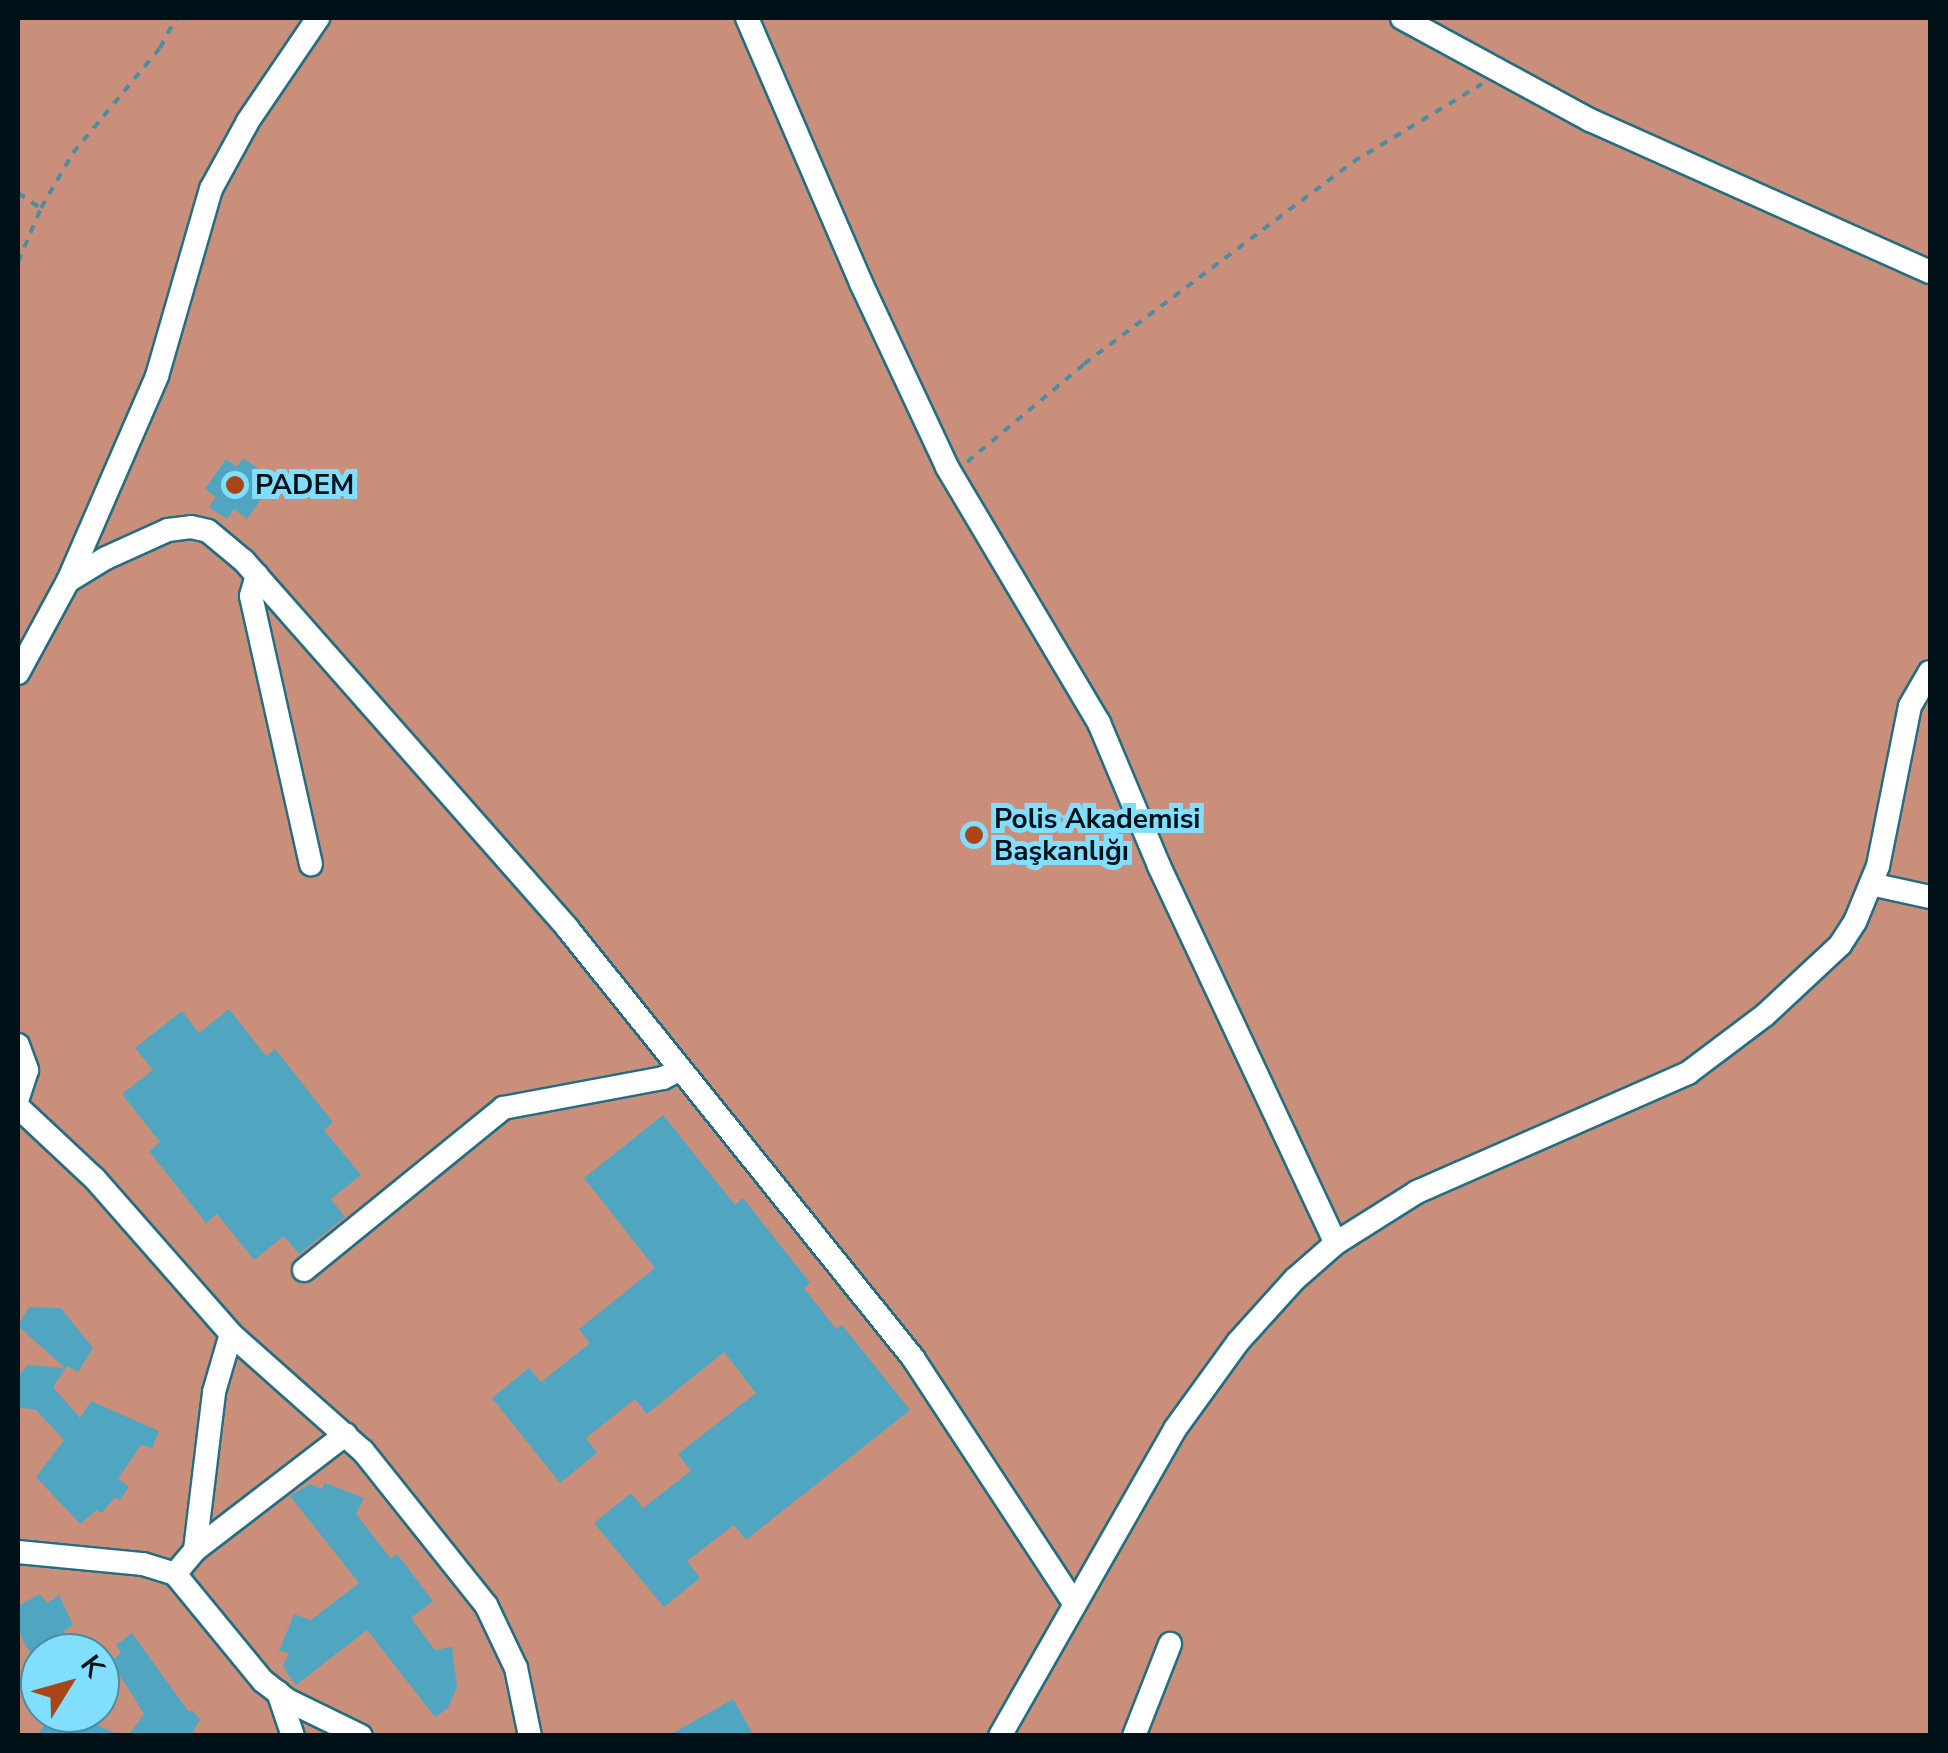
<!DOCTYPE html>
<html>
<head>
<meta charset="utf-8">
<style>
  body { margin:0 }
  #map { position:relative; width:1948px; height:1753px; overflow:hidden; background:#81defd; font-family:"Nunito Sans",sans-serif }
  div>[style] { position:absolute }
  .green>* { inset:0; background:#c98f7a }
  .building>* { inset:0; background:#50a6c1 }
  .path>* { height:4px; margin-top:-2px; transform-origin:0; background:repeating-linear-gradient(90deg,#4e8ca1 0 8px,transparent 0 16px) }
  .roads { filter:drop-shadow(2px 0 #236e83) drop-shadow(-2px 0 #236e83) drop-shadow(0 2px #236e83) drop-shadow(0 -2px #236e83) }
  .minor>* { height:22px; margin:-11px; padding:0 11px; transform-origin:11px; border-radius:11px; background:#fff }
  .dots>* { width:28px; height:28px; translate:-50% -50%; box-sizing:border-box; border:5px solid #81defd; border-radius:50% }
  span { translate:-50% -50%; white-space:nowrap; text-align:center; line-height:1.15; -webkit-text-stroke:10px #81defd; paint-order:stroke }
  .poi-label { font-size:28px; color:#001117; font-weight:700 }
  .left { translate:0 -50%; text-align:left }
  .frame { position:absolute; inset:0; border:20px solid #001117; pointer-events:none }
  .north { position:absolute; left:20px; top:1633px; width:100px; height:100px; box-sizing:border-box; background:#81defd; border:2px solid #4d8ca1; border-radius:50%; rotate:53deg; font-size:28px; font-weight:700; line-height:40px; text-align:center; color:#001117 }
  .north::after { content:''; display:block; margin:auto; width:35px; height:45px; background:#aa4518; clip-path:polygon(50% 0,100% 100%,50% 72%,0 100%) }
</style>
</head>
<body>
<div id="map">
  <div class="green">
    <div style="clip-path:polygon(evenodd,18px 18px,1930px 18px,1930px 1735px,18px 1735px,18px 18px,40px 1653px,100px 1653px,100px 1713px,40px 1713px,40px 1653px)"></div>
  </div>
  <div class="building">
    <div style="clip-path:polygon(243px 458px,263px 472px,257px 481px,268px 489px,247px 519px,234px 509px,227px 519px,209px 507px,216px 497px,205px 489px,226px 459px,237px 467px)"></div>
    <div style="clip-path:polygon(229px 1009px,266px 1056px,275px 1049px,333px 1122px,324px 1130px,361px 1175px,331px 1199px,345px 1217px,299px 1254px,284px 1236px,254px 1260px,217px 1214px,206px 1223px,149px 1151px,160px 1142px,122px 1094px,153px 1070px,135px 1048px,182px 1011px,199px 1033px)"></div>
    <div style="clip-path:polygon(663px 1115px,735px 1205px,743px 1198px,810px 1283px,804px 1288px,836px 1329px,842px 1325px,910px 1410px,746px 1540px,734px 1525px,687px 1561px,700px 1578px,664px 1607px,594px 1523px,631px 1493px,643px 1508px,691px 1471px,678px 1454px,756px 1393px,724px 1352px,647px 1414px,635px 1399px,586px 1438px,597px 1453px,560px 1483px,492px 1398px,529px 1368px,541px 1382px,590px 1343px,579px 1329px,655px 1268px,584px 1178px)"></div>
    <div style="clip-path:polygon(29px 1307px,61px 1308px,93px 1348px,78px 1372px,67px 1366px,53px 1387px,80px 1418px,91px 1401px,159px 1431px,152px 1448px,141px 1445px,118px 1479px,129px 1487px,120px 1500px,114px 1498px,102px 1513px,97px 1510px,80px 1524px,36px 1477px,64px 1440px,36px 1410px,18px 1407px,18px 1376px,28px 1365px,65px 1368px,18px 1326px)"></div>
    <div style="clip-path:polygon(325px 1483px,364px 1498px,356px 1514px,391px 1559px,397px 1554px,433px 1601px,411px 1618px,435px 1650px,452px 1647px,457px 1687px,448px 1708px,435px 1717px,367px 1630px,296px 1685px,287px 1673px,283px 1665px,289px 1653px,279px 1651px,294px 1614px,311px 1620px,359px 1583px,290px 1496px,310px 1484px,322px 1489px)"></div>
    <div style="clip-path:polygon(40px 1594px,47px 1603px,59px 1595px,73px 1625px,64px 1631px,79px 1653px,31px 1653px,24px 1643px,18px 1627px,18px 1606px)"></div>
    <div style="clip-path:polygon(132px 1633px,189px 1712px,192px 1710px,200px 1720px,190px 1736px,128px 1736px,144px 1714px,111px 1661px,121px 1653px,116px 1645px)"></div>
    <div style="clip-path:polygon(733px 1699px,754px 1736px,668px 1736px)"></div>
    <div style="clip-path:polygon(53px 1713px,81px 1713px,102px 1719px,97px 1725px,121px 1736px,37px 1736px)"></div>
  </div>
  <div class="path">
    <div style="left:18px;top:193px;width:25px;rotate:34deg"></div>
    <div style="left:18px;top:262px;width:59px;rotate:-66.9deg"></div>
    <div style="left:41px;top:208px;width:64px;rotate:-59.8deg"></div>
    <div style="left:73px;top:153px;width:136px;rotate:-50.4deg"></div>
    <div style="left:160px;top:48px;width:34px;rotate:-62deg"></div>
    <div style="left:967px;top:462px;width:153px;rotate:-39.9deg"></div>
    <div style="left:1084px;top:364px;width:336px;rotate:-36.9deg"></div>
    <div style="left:1353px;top:162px;width:151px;rotate:-31.2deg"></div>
  </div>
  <div class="roads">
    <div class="minor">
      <div style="left:747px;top:18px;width:288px;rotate:66.7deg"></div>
      <div style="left:861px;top:283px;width:203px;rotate:64.9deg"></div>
      <div style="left:947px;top:467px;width:298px;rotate:59.3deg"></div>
      <div style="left:1099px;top:723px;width:155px;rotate:67.2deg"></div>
      <div style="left:1159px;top:866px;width:416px;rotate:64.9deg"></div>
      <div style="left:1402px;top:18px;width:214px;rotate:28.5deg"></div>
      <div style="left:1590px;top:120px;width:372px;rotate:24.1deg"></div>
      <div style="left:257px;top:575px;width:22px;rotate:106deg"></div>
      <div style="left:251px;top:596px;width:275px;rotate:77.4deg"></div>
      <div style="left:68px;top:581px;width:223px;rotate:-66.5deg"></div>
      <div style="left:157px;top:376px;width:195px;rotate:-73.9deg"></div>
      <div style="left:211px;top:189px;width:77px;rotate:-61.4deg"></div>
      <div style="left:248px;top:121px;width:125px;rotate:-55.8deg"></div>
      <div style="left:18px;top:673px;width:105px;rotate:-61.5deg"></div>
      <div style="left:68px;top:581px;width:44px;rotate:-31.2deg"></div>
      <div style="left:106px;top:558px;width:68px;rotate:-24.3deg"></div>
      <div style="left:168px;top:530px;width:23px;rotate:-7deg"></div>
      <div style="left:191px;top:527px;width:17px;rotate:13deg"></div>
      <div style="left:208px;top:531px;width:47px;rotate:39.8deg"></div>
      <div style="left:244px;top:561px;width:490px;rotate:48.6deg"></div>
      <div style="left:568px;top:929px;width:551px;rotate:51.19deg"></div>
      <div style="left:913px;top:1358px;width:292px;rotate:56.7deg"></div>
      <div style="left:1871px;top:884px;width:60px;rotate:12.4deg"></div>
      <div style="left:18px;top:1045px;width:27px;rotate:70deg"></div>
      <div style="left:27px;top:1070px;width:29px;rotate:108deg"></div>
      <div style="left:18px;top:1107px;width:105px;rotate:43.1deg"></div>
      <div style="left:95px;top:1179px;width:206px;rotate:48.7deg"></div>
      <div style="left:231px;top:1334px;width:176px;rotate:41.6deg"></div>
      <div style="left:363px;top:1451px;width:197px;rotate:51.4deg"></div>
      <div style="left:486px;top:1605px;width:70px;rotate:64.5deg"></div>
      <div style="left:516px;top:1668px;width:69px;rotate:78.4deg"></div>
      <div style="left:304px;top:1270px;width:257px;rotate:-39.1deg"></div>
      <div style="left:503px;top:1108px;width:163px;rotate:-10.6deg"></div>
      <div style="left:663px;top:1078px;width:18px;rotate:-27deg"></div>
      <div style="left:195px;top:1550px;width:159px;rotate:-83.1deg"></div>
      <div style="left:214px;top:1392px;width:60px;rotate:-73.7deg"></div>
      <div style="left:18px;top:1552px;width:126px;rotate:5.5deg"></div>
      <div style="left:143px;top:1564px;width:34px;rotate:17deg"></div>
      <div style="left:175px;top:1574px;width:139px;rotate:50.6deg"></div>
      <div style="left:263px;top:1681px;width:31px;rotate:38deg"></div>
      <div style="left:287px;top:1700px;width:82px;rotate:25.9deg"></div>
      <div style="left:175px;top:1574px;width:31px;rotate:-50deg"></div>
      <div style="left:195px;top:1550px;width:190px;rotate:-37.5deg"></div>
      <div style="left:278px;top:1692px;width:46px;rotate:71.2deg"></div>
      <div style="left:1000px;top:1736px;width:353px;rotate:-60.3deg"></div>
      <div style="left:1175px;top:1429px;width:107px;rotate:-54.1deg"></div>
      <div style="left:1238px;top:1342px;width:85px;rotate:-47.9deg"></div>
      <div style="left:1295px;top:1279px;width:55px;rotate:-41.3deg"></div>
      <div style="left:1336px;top:1243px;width:96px;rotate:-32.2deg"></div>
      <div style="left:1417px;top:1192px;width:296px;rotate:-23.7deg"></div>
      <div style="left:1688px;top:1073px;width:96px;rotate:-37deg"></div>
      <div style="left:1765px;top:1015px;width:103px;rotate:-43deg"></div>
      <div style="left:1840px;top:945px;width:27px;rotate:-57deg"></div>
      <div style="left:1855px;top:922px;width:61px;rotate:-67.7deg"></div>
      <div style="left:1878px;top:866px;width:163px;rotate:-78.7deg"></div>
      <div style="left:1910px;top:706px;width:39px;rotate:-60deg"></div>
      <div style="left:1134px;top:1736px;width:99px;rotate:-68.6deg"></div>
    </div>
  </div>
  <div class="dots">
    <div style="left:235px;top:485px;background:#aa4518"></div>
    <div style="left:974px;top:835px;background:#aa4518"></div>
  </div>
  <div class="poi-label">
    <span class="left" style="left:255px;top:485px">PADEM</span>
    <span class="left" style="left:994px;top:835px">Polis Akademisi<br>Başkanlığı</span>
  </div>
  <div class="frame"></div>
  <div class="north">K</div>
</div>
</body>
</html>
